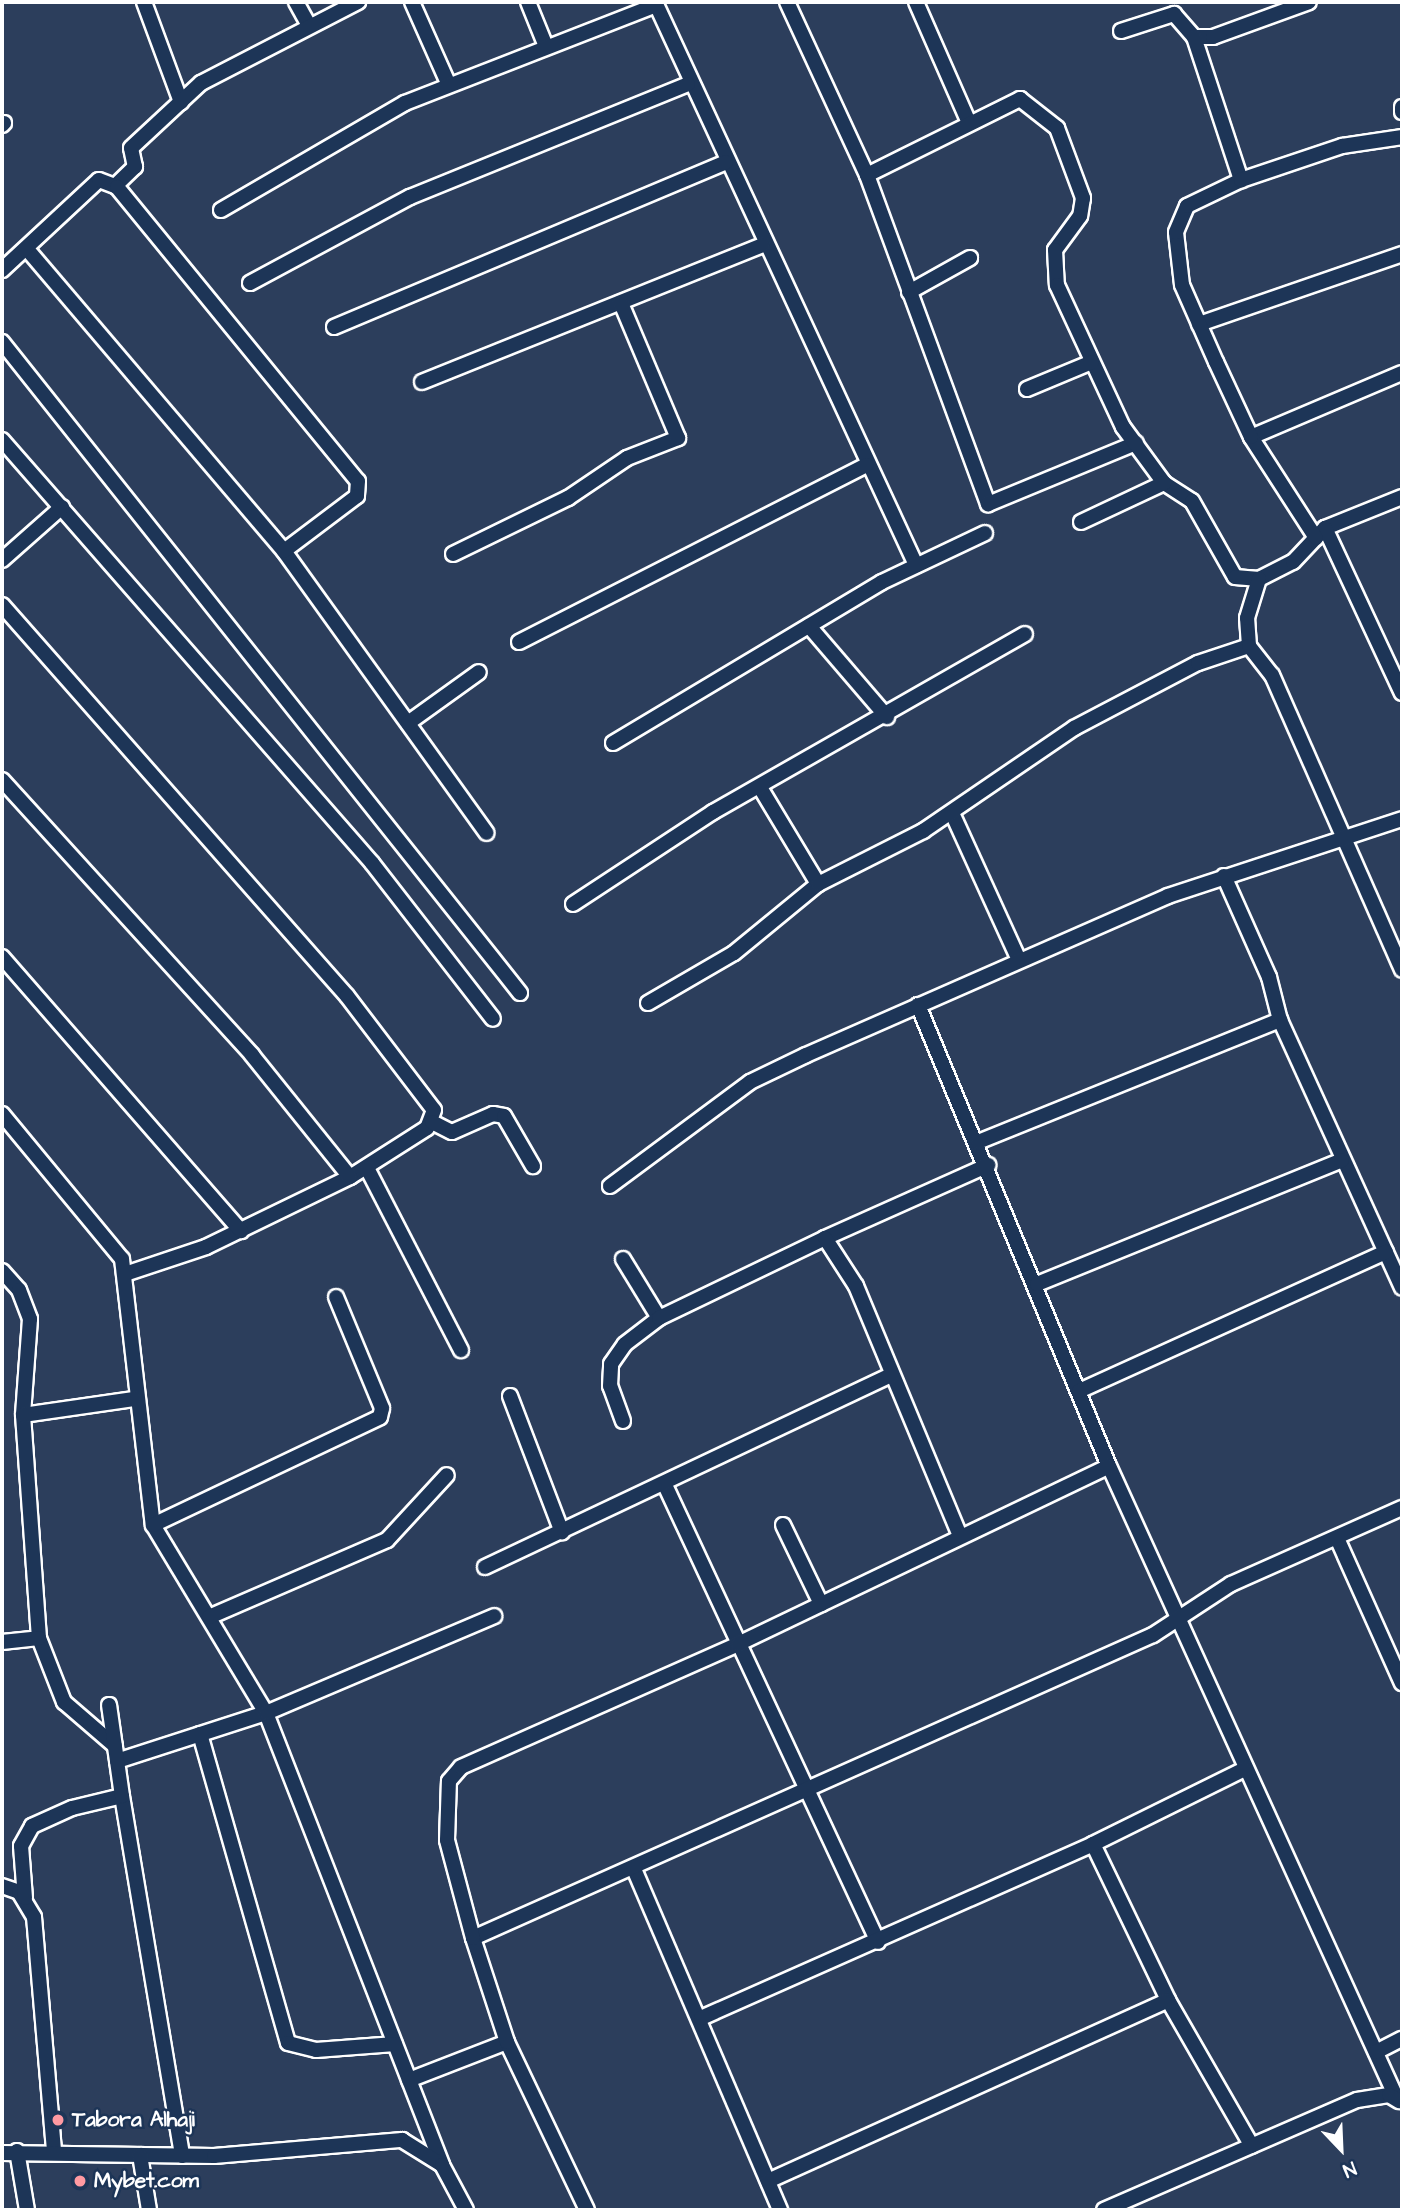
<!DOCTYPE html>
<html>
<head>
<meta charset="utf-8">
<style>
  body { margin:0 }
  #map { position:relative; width:1404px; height:2212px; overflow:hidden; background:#2c3e5c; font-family:"Architects Daughter",sans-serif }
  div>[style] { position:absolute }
  .roads { filter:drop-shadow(2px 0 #fff) drop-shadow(-2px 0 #fff) drop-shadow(0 2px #fff) drop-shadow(0 -2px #fff) }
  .minor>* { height:14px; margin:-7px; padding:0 7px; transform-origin:7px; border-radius:7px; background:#1d3557 }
  .dots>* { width:19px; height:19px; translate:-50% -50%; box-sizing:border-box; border:4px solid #1d3557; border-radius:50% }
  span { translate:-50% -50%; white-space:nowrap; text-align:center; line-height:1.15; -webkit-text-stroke:5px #1d3557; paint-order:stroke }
  .poi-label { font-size:21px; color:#fff; font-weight:700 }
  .left { translate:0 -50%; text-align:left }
  .frame { position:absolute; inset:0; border:4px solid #fff; pointer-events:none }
  .north { position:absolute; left:1306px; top:2114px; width:70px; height:70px; -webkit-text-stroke:5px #1d3557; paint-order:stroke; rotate:157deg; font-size:19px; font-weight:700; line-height:28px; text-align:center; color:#fff }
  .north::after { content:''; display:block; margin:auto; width:24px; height:32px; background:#fff; clip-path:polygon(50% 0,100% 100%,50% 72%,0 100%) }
</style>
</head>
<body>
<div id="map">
  <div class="roads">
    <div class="minor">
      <div style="left:144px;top:2px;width:107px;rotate:69.7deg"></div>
      <div style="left:296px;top:2px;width:25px;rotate:61deg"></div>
      <div style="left:412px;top:2px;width:89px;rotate:66deg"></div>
      <div style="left:528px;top:2px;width:45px;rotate:68deg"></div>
      <div style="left:655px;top:2px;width:621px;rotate:65.13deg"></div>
      <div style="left:787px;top:2px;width:191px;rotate:65.2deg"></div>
      <div style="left:867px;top:175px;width:351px;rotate:69.8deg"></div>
      <div style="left:988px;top:504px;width:160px;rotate:-22.4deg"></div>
      <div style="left:916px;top:2px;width:132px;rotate:66.3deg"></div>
      <div style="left:1121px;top:31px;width:56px;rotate:-17.8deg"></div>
      <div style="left:1174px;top:14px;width:30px;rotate:49deg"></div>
      <div style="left:1194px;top:37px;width:19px"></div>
      <div style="left:1213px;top:37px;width:102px;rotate:-20deg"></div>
      <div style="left:1194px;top:37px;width:151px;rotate:71.8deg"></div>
      <div style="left:1402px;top:107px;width:5px;rotate:90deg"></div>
      <div style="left:2px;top:125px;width:3px;rotate:-45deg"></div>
      <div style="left:867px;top:175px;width:171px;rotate:-26.4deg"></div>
      <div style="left:1020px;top:99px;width:47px;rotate:38.1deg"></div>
      <div style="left:1057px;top:128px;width:75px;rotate:69.6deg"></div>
      <div style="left:1083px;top:198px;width:18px;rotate:99deg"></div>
      <div style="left:1080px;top:216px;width:42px;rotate:126.3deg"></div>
      <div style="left:1055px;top:250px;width:35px;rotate:87deg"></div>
      <div style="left:1057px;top:285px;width:157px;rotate:65.1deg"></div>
      <div style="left:1123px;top:427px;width:69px;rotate:53.8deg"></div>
      <div style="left:1164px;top:483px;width:33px;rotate:33deg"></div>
      <div style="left:1192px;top:501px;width:87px;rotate:60.5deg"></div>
      <div style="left:1235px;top:577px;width:24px;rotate:5deg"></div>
      <div style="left:1259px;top:579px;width:38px;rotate:-27deg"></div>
      <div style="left:1293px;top:562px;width:47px;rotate:-46.7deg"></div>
      <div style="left:1325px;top:528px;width:83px;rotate:-21.9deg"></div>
      <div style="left:115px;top:186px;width:28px;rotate:-44deg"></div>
      <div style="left:135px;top:167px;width:19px;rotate:-102deg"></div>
      <div style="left:131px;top:148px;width:96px;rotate:-42.9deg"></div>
      <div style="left:201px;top:83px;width:177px;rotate:-27.3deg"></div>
      <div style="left:221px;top:210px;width:213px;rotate:-30.2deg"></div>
      <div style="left:405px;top:103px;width:269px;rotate:-21.3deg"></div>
      <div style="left:27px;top:249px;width:397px;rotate:49.6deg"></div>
      <div style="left:284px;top:551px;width:347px;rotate:54.3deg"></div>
      <div style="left:2px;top:270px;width:132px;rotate:-42.9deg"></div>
      <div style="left:99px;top:180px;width:19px;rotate:21deg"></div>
      <div style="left:117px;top:187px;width:380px;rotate:50.7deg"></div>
      <div style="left:358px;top:481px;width:15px;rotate:94deg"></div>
      <div style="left:357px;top:496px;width:91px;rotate:143deg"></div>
      <div style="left:250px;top:283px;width:182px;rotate:-28.3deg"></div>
      <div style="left:410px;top:197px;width:300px;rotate:-22.1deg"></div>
      <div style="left:909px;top:292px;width:70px;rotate:-29.1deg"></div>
      <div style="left:1199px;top:324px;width:215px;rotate:-19deg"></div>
      <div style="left:334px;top:327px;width:425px;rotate:-22.8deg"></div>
      <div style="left:2px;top:342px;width:832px;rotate:51.49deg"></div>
      <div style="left:422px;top:382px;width:367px;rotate:-21.9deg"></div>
      <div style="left:1027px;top:389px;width:70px;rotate:-22.6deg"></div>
      <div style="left:1251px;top:437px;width:164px;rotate:-23deg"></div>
      <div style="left:2px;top:440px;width:562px;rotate:48.82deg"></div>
      <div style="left:372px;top:863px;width:197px;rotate:52.2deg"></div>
      <div style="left:1081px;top:522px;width:92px;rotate:-25.2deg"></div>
      <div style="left:1325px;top:528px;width:182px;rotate:65deg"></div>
      <div style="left:1316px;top:538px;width:120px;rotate:-122.8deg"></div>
      <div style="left:1251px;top:437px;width:83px;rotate:-115deg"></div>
      <div style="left:1216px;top:362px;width:84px;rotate:-113.8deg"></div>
      <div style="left:1182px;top:285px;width:53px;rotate:-96.5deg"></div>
      <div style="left:1176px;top:232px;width:28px;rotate:-67deg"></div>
      <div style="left:1187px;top:206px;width:60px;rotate:-25.7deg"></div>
      <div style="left:1241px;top:180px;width:107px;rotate:-18.6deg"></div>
      <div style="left:1342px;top:146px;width:61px;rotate:-8.5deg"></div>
      <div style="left:453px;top:554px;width:128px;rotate:-26deg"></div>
      <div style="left:568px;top:498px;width:71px;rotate:-34.1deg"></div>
      <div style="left:627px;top:458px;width:55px;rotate:-21.4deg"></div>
      <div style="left:678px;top:438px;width:147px;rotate:-112.9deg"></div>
      <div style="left:2px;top:560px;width:80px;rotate:-41.5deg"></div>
      <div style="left:2px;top:605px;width:521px;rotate:48.58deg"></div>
      <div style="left:347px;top:996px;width:143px;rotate:52.7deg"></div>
      <div style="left:434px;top:1110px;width:19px;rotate:111deg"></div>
      <div style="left:427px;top:1128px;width:91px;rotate:147.5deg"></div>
      <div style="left:350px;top:1177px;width:160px;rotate:154.1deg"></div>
      <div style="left:206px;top:1247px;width:85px;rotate:161.6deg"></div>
      <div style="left:809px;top:626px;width:120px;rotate:49.4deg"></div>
      <div style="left:519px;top:642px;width:390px;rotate:-27deg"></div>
      <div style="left:1249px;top:646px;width:28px;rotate:-94deg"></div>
      <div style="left:1247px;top:618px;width:41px;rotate:-72.9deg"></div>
      <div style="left:408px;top:723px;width:87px;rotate:-35.7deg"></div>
      <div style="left:613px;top:743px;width:313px;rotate:-30.9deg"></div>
      <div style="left:882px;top:582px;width:114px;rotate:-25.4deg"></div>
      <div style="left:2px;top:780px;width:372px;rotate:47.7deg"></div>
      <div style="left:252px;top:1055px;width:156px;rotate:51.2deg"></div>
      <div style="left:761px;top:789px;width:111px;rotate:59deg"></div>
      <div style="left:952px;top:813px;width:159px;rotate:65.5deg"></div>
      <div style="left:1224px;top:876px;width:111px;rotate:66deg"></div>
      <div style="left:1269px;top:977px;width:44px;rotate:75.7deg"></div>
      <div style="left:573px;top:904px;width:168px;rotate:-33.3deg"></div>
      <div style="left:713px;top:812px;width:359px;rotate:-29.7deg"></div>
      <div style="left:2px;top:957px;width:364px;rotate:48.9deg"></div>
      <div style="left:648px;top:1003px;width:99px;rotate:-30.2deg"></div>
      <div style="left:734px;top:953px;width:109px;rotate:-39.4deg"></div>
      <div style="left:818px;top:884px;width:118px;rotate:-26.8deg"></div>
      <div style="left:923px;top:831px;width:183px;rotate:-34.3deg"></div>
      <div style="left:1074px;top:728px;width:140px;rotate:-27.7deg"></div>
      <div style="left:1198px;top:663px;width:54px;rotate:-18.4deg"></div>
      <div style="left:1249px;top:646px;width:37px;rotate:52deg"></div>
      <div style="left:1272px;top:675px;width:322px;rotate:66.2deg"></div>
      <div style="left:918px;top:1005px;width:499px;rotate:67.5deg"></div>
      <div style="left:1109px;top:1466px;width:695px;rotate:65.54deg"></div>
      <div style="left:2px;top:1114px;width:188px;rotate:50.4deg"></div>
      <div style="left:122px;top:1259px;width:268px;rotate:83.4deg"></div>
      <div style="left:153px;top:1525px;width:219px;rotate:59deg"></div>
      <div style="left:266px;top:1713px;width:485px;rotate:68.7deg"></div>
      <div style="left:432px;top:1122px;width:22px;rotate:27deg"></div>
      <div style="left:452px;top:1132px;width:45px;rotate:-23.7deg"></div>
      <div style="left:493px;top:1114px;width:11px;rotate:10deg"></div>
      <div style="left:504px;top:1116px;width:58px;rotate:59.9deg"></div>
      <div style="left:978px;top:1142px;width:326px;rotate:-22deg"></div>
      <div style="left:1280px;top:1020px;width:294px;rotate:65.5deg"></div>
      <div style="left:367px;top:1168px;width:205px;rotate:62.7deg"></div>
      <div style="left:610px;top:1186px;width:174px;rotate:-36.6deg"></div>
      <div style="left:750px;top:1082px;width:62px;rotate:-25.7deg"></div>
      <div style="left:806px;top:1055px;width:395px;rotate:-23.7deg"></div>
      <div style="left:1168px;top:896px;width:246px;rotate:-18.2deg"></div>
      <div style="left:825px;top:1238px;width:179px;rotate:-24.1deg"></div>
      <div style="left:623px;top:1259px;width:69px;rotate:58.6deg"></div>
      <div style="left:2px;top:1271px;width:25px;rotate:48deg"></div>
      <div style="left:19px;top:1290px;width:31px;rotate:69deg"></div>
      <div style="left:30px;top:1319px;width:96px;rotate:94.2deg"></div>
      <div style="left:23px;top:1415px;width:224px;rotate:85.9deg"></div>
      <div style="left:39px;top:1638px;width:69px;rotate:68.7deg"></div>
      <div style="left:64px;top:1702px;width:67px;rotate:40.8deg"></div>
      <div style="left:1037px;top:1284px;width:329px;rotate:-22.1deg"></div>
      <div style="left:1079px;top:1391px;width:337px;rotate:-24.4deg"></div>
      <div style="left:510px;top:1396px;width:146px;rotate:69.1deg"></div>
      <div style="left:23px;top:1415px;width:112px;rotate:-8.2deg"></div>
      <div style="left:623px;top:1421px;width:37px;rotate:-110deg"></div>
      <div style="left:610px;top:1386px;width:22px;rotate:-87deg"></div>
      <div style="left:611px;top:1364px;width:24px;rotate:-55deg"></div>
      <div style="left:625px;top:1344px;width:43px;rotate:-37.4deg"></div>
      <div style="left:659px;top:1318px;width:184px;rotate:-25.7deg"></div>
      <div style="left:825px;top:1238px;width:57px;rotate:57.1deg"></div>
      <div style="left:856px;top:1286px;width:271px;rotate:67.4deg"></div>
      <div style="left:665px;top:1485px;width:504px;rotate:65.01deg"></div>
      <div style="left:153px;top:1525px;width:251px;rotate:-25.4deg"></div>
      <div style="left:380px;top:1417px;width:9px;rotate:-77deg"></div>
      <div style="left:382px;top:1408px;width:120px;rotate:-112.5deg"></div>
      <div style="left:783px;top:1525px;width:88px;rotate:64.3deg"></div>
      <div style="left:1337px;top:1538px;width:159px;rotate:65.9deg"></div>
      <div style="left:485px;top:1567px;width:450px;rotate:-25.3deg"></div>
      <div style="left:209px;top:1617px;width:194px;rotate:-23.4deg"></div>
      <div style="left:387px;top:1540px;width:88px;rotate:-47.3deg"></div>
      <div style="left:2px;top:1642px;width:37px;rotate:-6deg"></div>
      <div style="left:200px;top:1734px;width:321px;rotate:74.1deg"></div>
      <div style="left:288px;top:2043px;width:29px;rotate:14deg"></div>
      <div style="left:316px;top:2050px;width:79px;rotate:-4.3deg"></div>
      <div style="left:117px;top:1761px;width:157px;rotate:-17.9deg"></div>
      <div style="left:266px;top:1713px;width:248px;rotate:-23deg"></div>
      <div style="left:122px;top:1796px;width:365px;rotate:80.5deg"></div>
      <div style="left:1093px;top:1844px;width:173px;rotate:64.3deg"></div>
      <div style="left:1168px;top:2000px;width:168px;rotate:60.1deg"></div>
      <div style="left:634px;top:1869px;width:371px;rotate:66.8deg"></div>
      <div style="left:2px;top:1886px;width:18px;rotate:19deg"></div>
      <div style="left:19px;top:1892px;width:29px;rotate:59deg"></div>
      <div style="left:34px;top:1917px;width:235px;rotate:85.1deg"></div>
      <div style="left:25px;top:1898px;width:52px;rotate:-94.4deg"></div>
      <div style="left:21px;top:1846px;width:23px;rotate:-61deg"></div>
      <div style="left:32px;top:1826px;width:44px;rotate:-24.2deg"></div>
      <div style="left:72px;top:1808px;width:51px;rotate:-13.5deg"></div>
      <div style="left:122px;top:1796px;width:92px;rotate:-98.1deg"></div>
      <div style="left:473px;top:1938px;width:744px;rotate:-24.02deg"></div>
      <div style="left:1153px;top:1635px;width:93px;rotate:-33.2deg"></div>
      <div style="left:1231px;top:1584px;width:187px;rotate:-24deg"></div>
      <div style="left:701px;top:2018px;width:429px;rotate:-23.9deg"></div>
      <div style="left:1093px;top:1844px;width:169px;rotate:-26.3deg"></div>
      <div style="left:1376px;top:2052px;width:29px;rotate:-27deg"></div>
      <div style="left:409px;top:2080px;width:105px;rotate:-21.2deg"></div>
      <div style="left:17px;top:2151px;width:60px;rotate:80.4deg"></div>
      <div style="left:2px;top:2153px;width:212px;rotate:0.8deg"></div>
      <div style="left:214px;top:2156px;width:189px;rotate:-4.9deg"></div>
      <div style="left:402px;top:2140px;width:47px;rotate:32deg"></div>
      <div style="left:442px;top:2165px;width:51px;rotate:61.9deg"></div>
      <div style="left:140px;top:2155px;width:56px;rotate:80.7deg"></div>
      <div style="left:768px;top:2181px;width:439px;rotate:-24.3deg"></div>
      <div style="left:587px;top:2210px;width:186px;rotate:-115.5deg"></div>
      <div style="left:507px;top:2042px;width:109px;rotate:-108.1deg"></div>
      <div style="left:473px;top:1938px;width:101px;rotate:-104.9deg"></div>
      <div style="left:447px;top:1840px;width:59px;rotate:-88.1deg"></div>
      <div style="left:449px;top:1781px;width:18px;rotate:-49deg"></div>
      <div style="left:461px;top:1767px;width:303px;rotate:-23.9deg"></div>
      <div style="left:738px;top:1644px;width:411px;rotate:-25.6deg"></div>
      <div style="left:1104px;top:2210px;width:276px;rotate:-23.5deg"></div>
      <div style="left:1357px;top:2100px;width:32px;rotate:-9deg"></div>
      <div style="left:1389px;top:2095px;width:12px;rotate:31deg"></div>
    </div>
  </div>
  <div class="dots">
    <div style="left:58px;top:2120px;background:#ff9aa2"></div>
    <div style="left:80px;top:2181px;background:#ff9aa2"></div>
  </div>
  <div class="poi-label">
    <span class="left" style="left:72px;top:2120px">Tabora Alhaji</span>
    <span class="left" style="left:94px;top:2181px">Mybet.com</span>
  </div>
  <div class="frame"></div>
  <div class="north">N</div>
</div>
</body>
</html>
